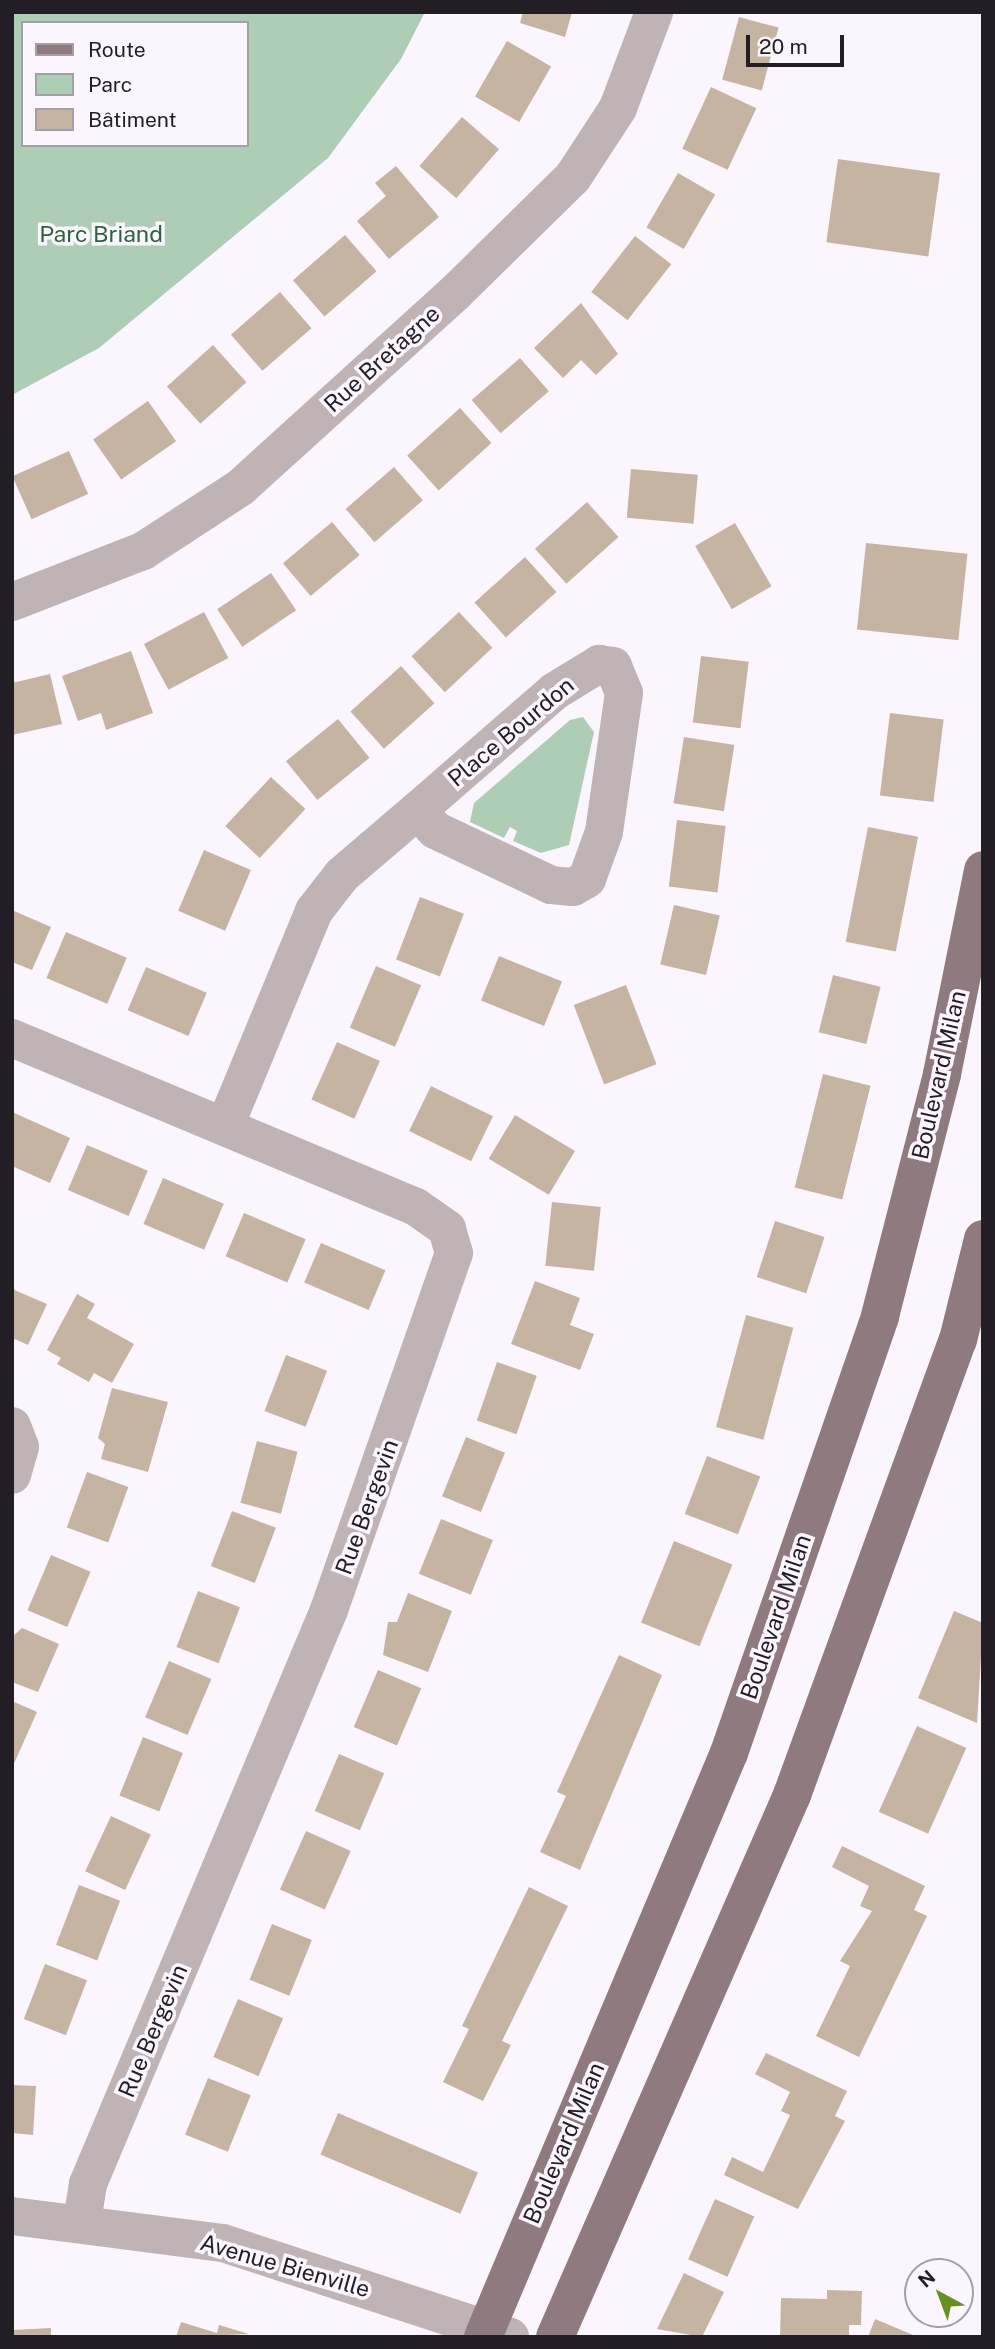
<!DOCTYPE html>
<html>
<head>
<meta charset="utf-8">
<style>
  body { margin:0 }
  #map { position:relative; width:995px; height:2349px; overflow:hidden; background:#fbf5fe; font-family:"Public Sans",sans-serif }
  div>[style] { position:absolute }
  .green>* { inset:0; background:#adceb5 }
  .building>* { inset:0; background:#c6b4a2; transform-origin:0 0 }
  .minor>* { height:38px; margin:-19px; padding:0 19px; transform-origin:19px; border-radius:19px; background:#bfb3b6 }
  .major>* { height:38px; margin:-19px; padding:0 19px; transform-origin:19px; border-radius:19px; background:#8f7a7f }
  span { translate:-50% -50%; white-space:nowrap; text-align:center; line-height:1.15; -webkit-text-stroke:7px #fbf5fe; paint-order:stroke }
  .park-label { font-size:23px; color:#2b643f }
  .street-label { font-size:23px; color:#231e25 }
  .frame { position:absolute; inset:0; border:14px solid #231e25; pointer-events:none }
  .legend { position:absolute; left:21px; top:21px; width:228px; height:126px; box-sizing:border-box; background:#fbf5fe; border:2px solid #a59fa7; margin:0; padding:9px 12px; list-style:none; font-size:21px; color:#231e25 }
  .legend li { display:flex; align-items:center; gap:14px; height:35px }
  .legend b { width:35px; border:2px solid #a59fa7 }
  .north { position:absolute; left:904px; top:2258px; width:70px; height:70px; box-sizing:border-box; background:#fbf5fe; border:2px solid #a59fa7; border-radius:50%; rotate:319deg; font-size:19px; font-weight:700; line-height:28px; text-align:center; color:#231e25 }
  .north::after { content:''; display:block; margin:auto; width:24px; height:32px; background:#669020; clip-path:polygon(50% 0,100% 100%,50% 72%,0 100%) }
  .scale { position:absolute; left:746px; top:35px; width:98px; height:32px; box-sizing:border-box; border:4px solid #231e25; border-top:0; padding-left:9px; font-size:21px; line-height:24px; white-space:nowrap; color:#231e25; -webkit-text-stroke:5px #fbf5fe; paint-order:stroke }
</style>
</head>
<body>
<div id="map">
  <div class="green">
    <div style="clip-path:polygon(evenodd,12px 12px,425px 12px,401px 59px,328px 158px,99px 348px,12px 395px,12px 12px,23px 23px,247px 23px,247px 145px,23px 145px,23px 23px)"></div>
    <div style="clip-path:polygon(583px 717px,594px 732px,569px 845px,541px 853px,513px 841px,517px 831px,510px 827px,504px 838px,470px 822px,474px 803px,570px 720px)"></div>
  </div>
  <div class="building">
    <div style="clip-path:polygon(523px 12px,572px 12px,565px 37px,520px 23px)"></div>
    <div style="left:739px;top:17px;width:41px;height:65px;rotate:15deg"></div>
    <div style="left:507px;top:41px;width:51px;height:64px;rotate:30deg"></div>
    <div style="left:711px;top:87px;width:50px;height:68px;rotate:25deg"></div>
    <div style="left:462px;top:117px;width:49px;height:65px;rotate:41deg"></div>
    <div style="left:838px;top:159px;width:103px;height:84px;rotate:8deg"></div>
    <div style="clip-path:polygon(396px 166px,439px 217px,389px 259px,357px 221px,386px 196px,375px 183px)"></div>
    <div style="left:678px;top:173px;width:43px;height:63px;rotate:30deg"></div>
    <div style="left:345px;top:235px;width:48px;height:69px;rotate:49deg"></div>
    <div style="left:635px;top:236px;width:46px;height:71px;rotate:38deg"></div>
    <div style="left:280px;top:292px;width:48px;height:65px;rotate:49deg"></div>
    <div style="clip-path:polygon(581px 303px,618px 354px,596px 375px,581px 360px,563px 378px,534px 348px)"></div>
    <div style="left:213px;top:345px;width:50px;height:62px;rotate:48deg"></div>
    <div style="left:520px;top:358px;width:44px;height:64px;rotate:49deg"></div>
    <div style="left:148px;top:401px;width:49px;height:67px;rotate:55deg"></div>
    <div style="left:460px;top:408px;width:47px;height:71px;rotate:48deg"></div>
    <div style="left:69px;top:451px;width:47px;height:62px;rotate:66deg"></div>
    <div style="left:394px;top:467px;width:44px;height:64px;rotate:49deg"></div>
    <div style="left:631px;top:469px;width:67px;height:49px;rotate:5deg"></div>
    <div style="left:587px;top:502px;width:47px;height:70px;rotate:48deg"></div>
    <div style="left:332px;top:522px;width:43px;height:64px;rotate:50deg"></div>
    <div style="left:735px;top:523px;width:73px;height:46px;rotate:60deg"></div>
    <div style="left:866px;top:543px;width:102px;height:87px;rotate:6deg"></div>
    <div style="left:525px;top:557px;width:47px;height:68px;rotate:48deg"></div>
    <div style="left:271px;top:573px;width:45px;height:65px;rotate:56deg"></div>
    <div style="left:204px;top:612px;width:52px;height:68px;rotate:62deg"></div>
    <div style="left:459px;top:612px;width:49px;height:65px;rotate:47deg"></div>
    <div style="clip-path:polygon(131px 651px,153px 713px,106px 730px,101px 713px,78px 721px,62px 676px)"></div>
    <div style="left:701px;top:656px;width:48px;height:67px;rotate:7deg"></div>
    <div style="left:401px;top:666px;width:50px;height:68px;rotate:48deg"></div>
    <div style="clip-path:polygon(50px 674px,62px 724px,12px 735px,12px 683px)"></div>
    <div style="left:890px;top:713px;width:54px;height:83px;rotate:7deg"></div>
    <div style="left:338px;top:719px;width:50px;height:67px;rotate:51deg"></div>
    <div style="left:684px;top:737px;width:51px;height:67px;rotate:9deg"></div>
    <div style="left:271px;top:777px;width:47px;height:67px;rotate:43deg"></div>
    <div style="left:677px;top:820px;width:49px;height:67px;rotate:7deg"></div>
    <div style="left:868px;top:827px;width:51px;height:117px;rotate:11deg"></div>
    <div style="left:204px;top:850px;width:51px;height:66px;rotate:23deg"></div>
    <div style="left:420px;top:897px;width:47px;height:67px;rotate:21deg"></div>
    <div style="left:674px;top:905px;width:47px;height:61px;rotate:13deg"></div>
    <div style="clip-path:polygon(12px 910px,51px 927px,32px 970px,12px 962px)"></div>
    <div style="left:66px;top:932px;width:66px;height:50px;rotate:23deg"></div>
    <div style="left:499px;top:956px;width:68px;height:48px;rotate:22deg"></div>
    <div style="left:376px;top:966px;width:49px;height:67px;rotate:23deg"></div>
    <div style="left:146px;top:967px;width:66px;height:47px;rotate:23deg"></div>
    <div style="left:833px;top:975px;width:49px;height:59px;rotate:14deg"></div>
    <div style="left:626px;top:985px;width:85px;height:56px;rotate:69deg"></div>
    <div style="left:337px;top:1042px;width:47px;height:63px;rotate:24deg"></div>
    <div style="left:823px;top:1074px;width:49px;height:117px;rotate:14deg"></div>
    <div style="left:431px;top:1086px;width:69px;height:50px;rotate:26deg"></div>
    <div style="clip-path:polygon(12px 1112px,70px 1138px,50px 1183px,12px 1166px)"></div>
    <div style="left:515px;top:1115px;width:70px;height:51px;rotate:31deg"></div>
    <div style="left:87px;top:1145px;width:66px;height:49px;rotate:23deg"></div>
    <div style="left:163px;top:1178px;width:66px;height:50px;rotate:23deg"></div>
    <div style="left:552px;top:1202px;width:49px;height:64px;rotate:6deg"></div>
    <div style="left:244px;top:1213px;width:67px;height:47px;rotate:23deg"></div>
    <div style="left:775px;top:1221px;width:52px;height:59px;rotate:18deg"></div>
    <div style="left:321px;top:1243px;width:70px;height:43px;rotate:23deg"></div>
    <div style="clip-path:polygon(535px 1281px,580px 1298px,570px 1325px,594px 1334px,580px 1370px,511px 1344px)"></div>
    <div style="clip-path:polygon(12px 1289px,47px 1304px,28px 1345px,15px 1339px,12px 1345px)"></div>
    <div style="clip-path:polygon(77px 1294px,95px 1304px,87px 1318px,134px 1344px,112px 1383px,94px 1373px,89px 1382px,57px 1364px,61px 1358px,47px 1350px)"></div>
    <div style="left:746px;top:1315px;width:49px;height:116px;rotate:15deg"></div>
    <div style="left:286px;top:1355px;width:44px;height:60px;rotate:21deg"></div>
    <div style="left:497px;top:1362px;width:42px;height:62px;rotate:19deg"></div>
    <div style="clip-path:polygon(112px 1388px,168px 1402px,148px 1472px,101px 1459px,105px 1444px,98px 1438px)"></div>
    <div style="left:466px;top:1437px;width:42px;height:64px;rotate:22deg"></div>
    <div style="left:257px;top:1441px;width:42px;height:64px;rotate:15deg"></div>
    <div style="left:707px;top:1456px;width:57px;height:62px;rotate:21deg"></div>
    <div style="left:87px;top:1472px;width:44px;height:59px;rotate:20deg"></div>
    <div style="left:232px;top:1511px;width:47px;height:59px;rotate:21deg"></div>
    <div style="left:441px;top:1519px;width:56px;height:59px;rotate:22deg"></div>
    <div style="left:674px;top:1541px;width:63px;height:88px;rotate:22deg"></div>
    <div style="left:51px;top:1555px;width:43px;height:60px;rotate:23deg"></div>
    <div style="left:198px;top:1591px;width:45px;height:60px;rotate:21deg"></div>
    <div style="clip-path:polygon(408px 1593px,452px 1611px,428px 1672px,383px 1655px,388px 1622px,397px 1622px)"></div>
    <div style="clip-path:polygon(954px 1611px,983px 1623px,977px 1723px,918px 1698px)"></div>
    <div style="clip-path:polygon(22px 1628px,59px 1644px,38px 1692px,12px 1682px,12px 1637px)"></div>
    <div style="clip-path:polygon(619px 1655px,662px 1675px,580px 1870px,540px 1852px,566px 1796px,557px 1792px)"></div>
    <div style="left:169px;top:1661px;width:46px;height:61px;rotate:23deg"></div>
    <div style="left:378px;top:1670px;width:47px;height:62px;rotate:23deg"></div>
    <div style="clip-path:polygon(12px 1701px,37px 1712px,12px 1768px)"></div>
    <div style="left:917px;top:1726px;width:54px;height:94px;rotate:24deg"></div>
    <div style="left:143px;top:1737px;width:43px;height:63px;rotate:22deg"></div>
    <div style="left:339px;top:1754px;width:49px;height:62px;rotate:23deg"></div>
    <div style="left:111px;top:1816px;width:44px;height:61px;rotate:25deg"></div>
    <div style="left:306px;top:1831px;width:49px;height:64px;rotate:24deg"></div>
    <div style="clip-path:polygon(842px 1846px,925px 1886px,914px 1910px,927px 1916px,859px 2057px,816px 2036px,850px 1966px,840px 1961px,872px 1911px,860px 1906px,869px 1886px,832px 1867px)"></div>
    <div style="left:79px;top:1885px;width:44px;height:64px;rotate:21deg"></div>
    <div style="clip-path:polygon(529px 1887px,568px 1906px,502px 2041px,511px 2045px,483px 2101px,443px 2082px,469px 2029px,462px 2026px)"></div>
    <div style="left:272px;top:1924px;width:43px;height:60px;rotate:22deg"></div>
    <div style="left:45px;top:1964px;width:45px;height:59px;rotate:21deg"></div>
    <div style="left:238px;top:1999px;width:49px;height:63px;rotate:23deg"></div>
    <div style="clip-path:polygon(766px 2053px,847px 2091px,835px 2116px,845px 2121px,798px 2209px,724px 2175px,732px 2157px,763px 2172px,790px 2115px,781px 2111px,790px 2092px,755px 2074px)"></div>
    <div style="left:208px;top:2078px;width:46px;height:61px;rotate:22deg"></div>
    <div style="clip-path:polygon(12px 2085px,36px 2086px,33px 2135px,12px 2133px)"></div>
    <div style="left:338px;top:2113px;width:152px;height:45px;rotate:23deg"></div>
    <div style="left:715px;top:2199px;width:43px;height:66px;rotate:24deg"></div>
    <div style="clip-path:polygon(684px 2273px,724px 2292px,702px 2337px,657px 2329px)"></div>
    <div style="clip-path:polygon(827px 2290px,862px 2291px,861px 2325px,849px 2325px,849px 2337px,780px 2337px,781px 2298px,827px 2299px)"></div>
    <div style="clip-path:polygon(875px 2319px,918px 2337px,868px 2337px)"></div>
    <div style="clip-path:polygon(181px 2322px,217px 2333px,219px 2325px,249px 2334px,176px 2337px)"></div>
    <div style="clip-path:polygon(51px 2328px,51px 2337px,12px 2337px,12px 2330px)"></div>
  </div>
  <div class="minor">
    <div style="left:12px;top:602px;width:141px;rotate:-21.3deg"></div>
    <div style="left:143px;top:551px;width:117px;rotate:-33.1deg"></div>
    <div style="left:241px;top:487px;width:289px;rotate:-42.2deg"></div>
    <div style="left:455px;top:293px;width:165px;rotate:-44.5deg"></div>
    <div style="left:573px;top:177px;width:82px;rotate:-56.9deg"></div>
    <div style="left:618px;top:108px;width:103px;rotate:-69.4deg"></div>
    <div style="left:599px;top:664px;width:14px;rotate:8deg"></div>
    <div style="left:613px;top:666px;width:29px;rotate:68deg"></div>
    <div style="left:624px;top:693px;width:140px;rotate:98.2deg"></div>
    <div style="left:604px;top:832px;width:50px;rotate:109.9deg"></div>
    <div style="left:587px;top:879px;width:16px;rotate:150deg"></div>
    <div style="left:573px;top:887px;width:22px;rotate:-175deg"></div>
    <div style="left:551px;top:885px;width:128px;rotate:-154.6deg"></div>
    <div style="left:435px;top:830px;width:26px;rotate:-130deg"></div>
    <div style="left:418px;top:810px;width:181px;rotate:-41deg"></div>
    <div style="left:555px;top:691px;width:52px;rotate:-31.5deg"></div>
    <div style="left:12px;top:1038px;width:438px;rotate:22.7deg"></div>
    <div style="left:416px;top:1207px;width:38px;rotate:35deg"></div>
    <div style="left:447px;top:1229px;width:25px;rotate:74deg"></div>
    <div style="left:454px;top:1253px;width:378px;rotate:109.3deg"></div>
    <div style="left:329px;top:1610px;width:623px;rotate:112.78deg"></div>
    <div style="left:88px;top:2184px;width:37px;rotate:99deg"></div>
    <div style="left:225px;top:1126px;width:233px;rotate:-67.5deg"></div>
    <div style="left:314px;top:911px;width:46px;rotate:-52.1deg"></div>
    <div style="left:342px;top:875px;width:100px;rotate:-40.5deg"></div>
    <div style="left:12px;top:1426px;width:22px;rotate:69deg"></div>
    <div style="left:20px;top:1447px;width:29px;rotate:106deg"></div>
    <div style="left:12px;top:2216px;width:213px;rotate:7.3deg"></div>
    <div style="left:223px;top:2243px;width:302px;rotate:18.1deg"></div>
  </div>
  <div class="major">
    <div style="left:483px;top:2337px;width:634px;rotate:-67.16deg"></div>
    <div style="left:729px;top:1753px;width:462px;rotate:-70.9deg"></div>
    <div style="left:880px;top:1316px;width:250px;rotate:-75.6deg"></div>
    <div style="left:942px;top:1074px;width:208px;rotate:-78.6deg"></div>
    <div style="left:555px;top:2337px;width:592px;rotate:-66.38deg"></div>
    <div style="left:792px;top:1795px;width:484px;rotate:-70deg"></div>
    <div style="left:958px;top:1340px;width:104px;rotate:-76.1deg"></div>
  </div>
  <div class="park-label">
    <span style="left:101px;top:234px">Parc Briand</span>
  </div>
  <div class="street-label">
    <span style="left:382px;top:359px;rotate:-42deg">Rue Bretagne</span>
    <span style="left:511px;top:732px;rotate:-40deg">Place Bourdon</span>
    <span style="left:939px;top:1075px;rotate:-77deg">Boulevard Milan</span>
    <span style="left:367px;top:1507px;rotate:-70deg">Rue Bergevin</span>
    <span style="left:776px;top:1617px;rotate:-71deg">Boulevard Milan</span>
    <span style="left:153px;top:2031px;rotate:-67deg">Rue Bergevin</span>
    <span style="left:564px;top:2143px;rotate:-67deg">Boulevard Milan</span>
    <span style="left:285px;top:2266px;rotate:16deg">Avenue Bienville</span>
  </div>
  <div class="frame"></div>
  <ul class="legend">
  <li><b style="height:9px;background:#8f7a7f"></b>Route</li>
  <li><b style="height:19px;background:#adceb5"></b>Parc</li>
  <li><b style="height:19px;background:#c6b4a2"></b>Bâtiment</li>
  </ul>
  <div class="north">N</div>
  <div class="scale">20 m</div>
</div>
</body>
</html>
